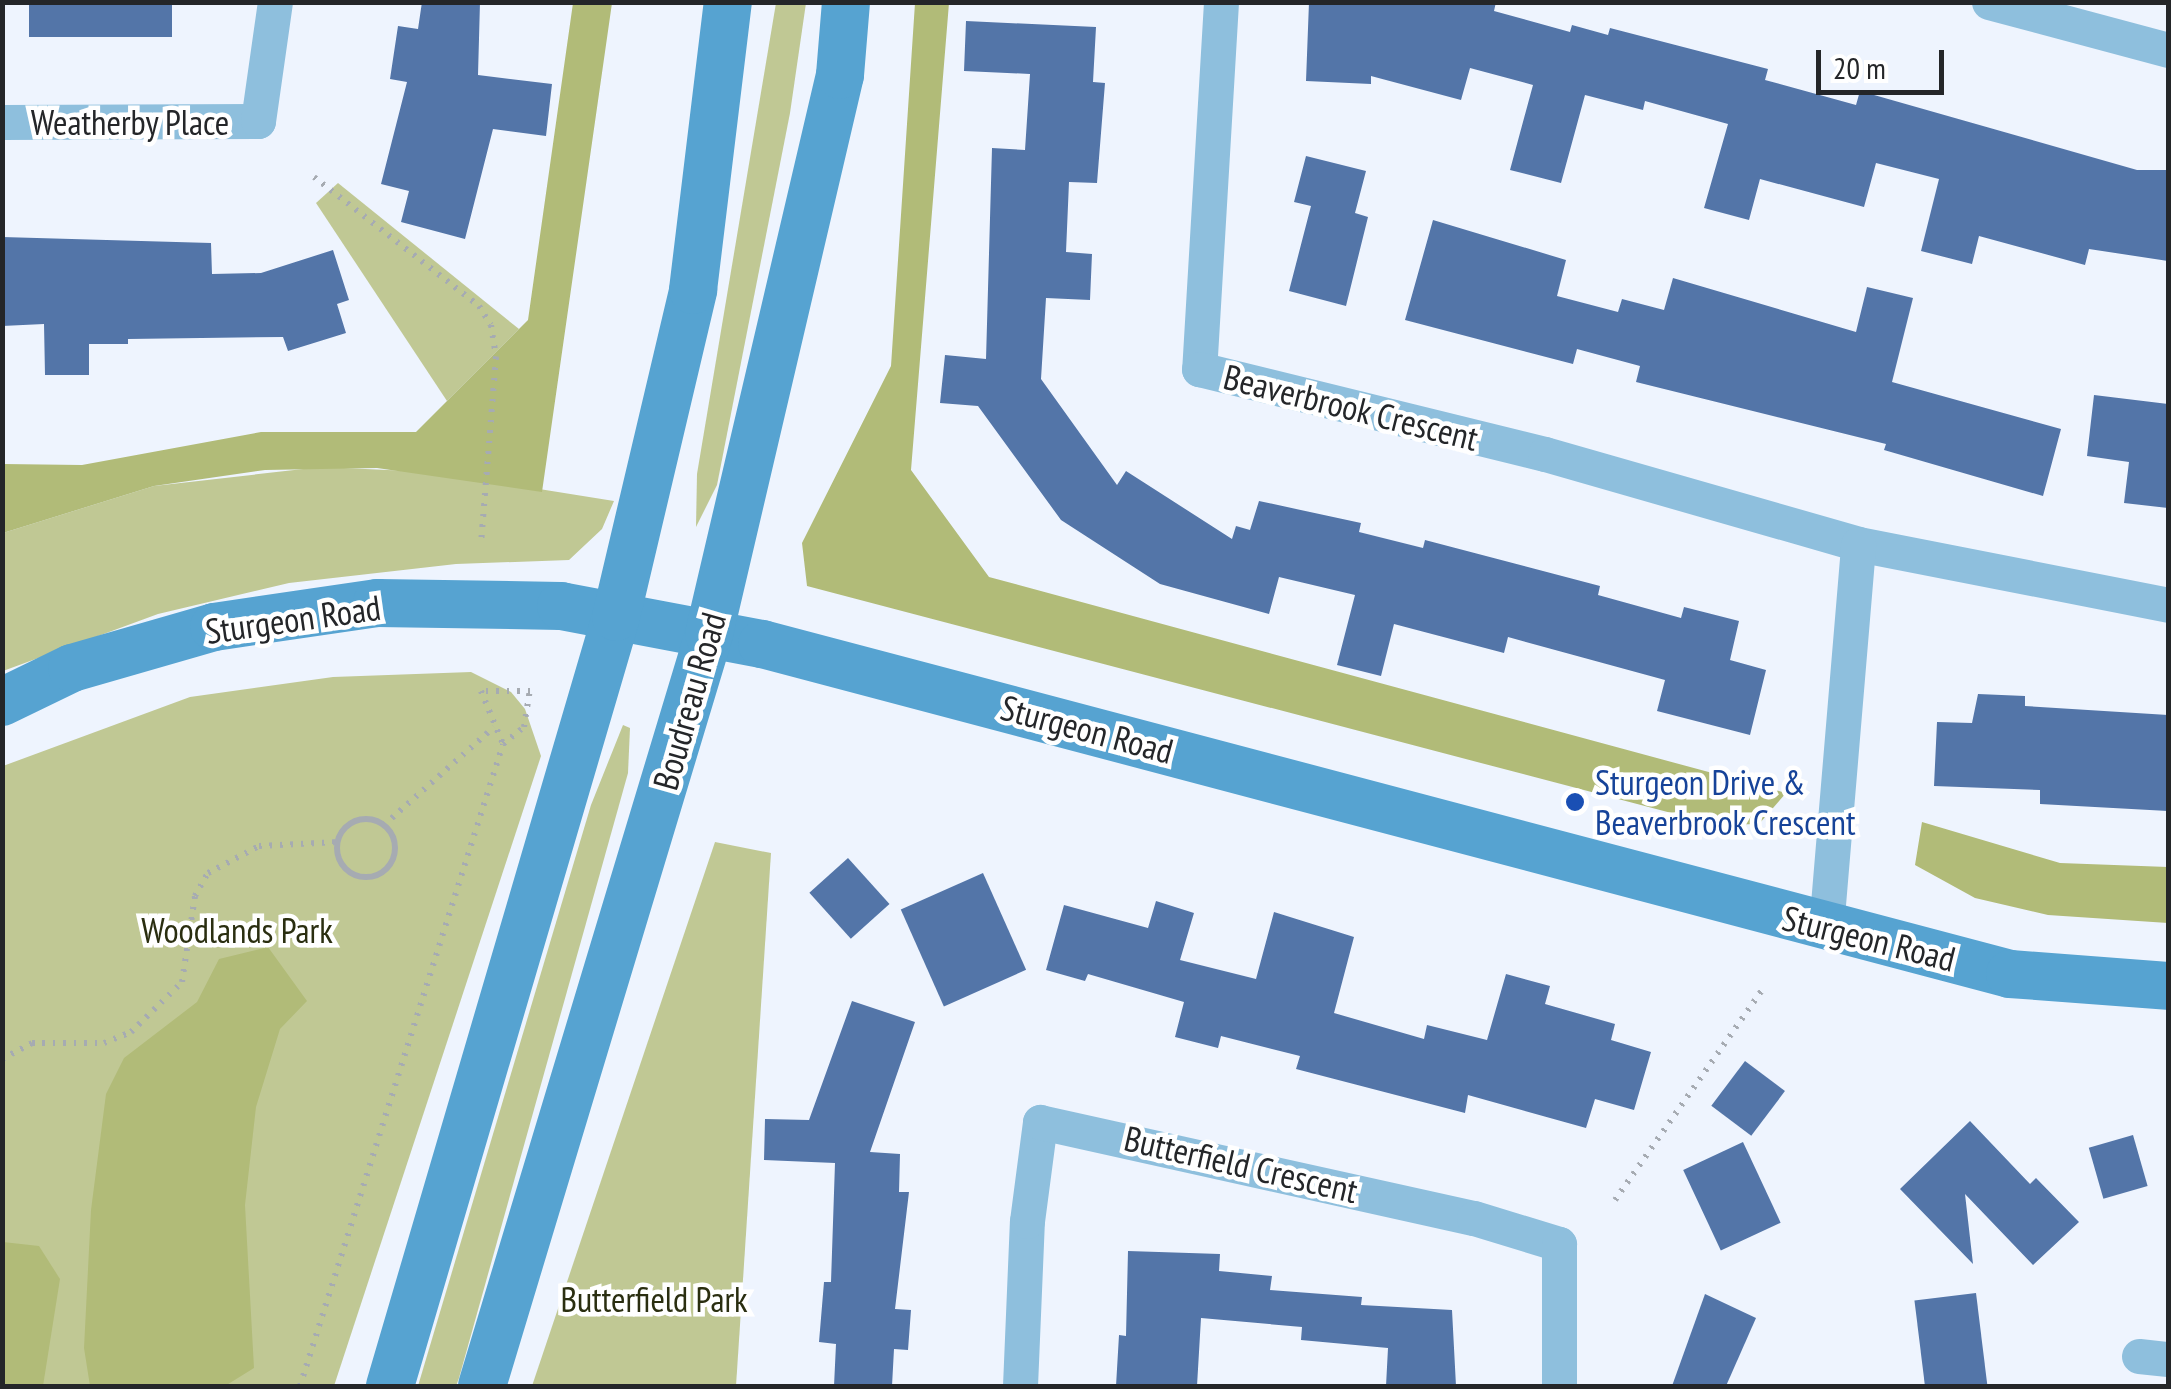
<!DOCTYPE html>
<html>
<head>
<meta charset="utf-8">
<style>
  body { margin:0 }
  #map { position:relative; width:2171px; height:1389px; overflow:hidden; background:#eef4fe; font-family:"PT Sans Narrow",sans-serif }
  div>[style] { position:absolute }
  .green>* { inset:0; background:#c0c894 }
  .forest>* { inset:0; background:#b1bb78 }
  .building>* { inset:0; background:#5375a8; transform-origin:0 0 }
  .path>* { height:6px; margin-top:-3px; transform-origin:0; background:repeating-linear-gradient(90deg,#a6abb2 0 2.5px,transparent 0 10.5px) }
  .path>.ring { margin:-3px; padding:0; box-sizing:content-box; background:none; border:6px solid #a6abb2; border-radius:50% }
  .minor>* { height:35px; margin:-17.5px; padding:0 17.5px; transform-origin:17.5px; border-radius:17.5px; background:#8ebfdd }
  .secondary>* { height:48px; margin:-24px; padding:0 24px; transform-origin:24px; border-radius:24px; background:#56a3d1 }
  .dots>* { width:28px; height:28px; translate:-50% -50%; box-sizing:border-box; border:5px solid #fff; border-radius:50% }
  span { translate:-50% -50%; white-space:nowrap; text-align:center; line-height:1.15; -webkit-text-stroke:9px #fff; paint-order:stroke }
  .street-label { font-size:35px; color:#242629 }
  .transit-label { font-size:35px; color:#164399 }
  .left { translate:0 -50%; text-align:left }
  .park-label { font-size:35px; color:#2a2e10 }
  .frame { position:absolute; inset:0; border:5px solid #242629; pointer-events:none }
  .scale { position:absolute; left:1816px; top:50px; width:128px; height:45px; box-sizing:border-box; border:5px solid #242629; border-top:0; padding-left:12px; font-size:30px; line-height:35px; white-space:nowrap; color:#242629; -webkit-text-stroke:8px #fff; paint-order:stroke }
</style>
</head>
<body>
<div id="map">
  <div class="green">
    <div style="clip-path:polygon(776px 3px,806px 3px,790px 113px,717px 485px,696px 527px,697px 474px)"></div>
    <div style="clip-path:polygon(338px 183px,519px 329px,447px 401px,316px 203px)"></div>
    <div style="clip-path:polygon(321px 467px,432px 472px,614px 501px,602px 529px,569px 560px,456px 564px,289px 583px,158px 614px,3px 671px,3px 533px,154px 486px)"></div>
    <div style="clip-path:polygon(471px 672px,511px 692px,525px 709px,541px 756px,334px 1386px,3px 1386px,3px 766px,190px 697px,333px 677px)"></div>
    <div style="clip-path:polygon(623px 725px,630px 728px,628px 773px,459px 1378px,456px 1386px,418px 1386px,591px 805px)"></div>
    <div style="clip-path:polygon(715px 842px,771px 853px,736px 1386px,532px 1386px)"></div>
  </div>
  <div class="forest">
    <div style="clip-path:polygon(573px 3px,612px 3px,542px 492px,377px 468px,265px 470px,154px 486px,3px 533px,3px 464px,82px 465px,261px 432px,416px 432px,528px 320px)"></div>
    <div style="clip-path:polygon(915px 3px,949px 3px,911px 470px,989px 577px,1786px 793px,1759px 824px,1717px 825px,807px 586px,802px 543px,891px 366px)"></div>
    <div style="clip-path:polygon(1922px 822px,2060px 863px,2168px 867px,2168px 923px,2048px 915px,1975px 898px,1915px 865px)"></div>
    <div style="clip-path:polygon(268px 947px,307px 1001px,280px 1029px,256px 1107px,245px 1205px,254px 1368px,225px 1386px,90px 1386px,84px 1348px,91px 1210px,106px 1094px,124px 1058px,197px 1002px,219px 959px)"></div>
    <div style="clip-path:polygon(3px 1242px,39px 1246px,60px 1279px,43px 1386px,3px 1386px)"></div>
  </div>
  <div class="building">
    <div style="left:29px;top:2px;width:143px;height:35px"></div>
    <div style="clip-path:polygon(422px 2px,480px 2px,478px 75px,552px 84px,546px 136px,493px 129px,465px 239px,401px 222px,409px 191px,381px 184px,407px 82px,390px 79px,398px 26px,418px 29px)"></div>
    <div style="clip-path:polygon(1309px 2px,1496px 2px,1494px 11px,1570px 32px,1572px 25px,1608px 35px,1610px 28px,1768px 69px,1765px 80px,1856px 105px,1860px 91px,2137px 170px,2168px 170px,2168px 261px,2089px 249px,2085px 265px,1979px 236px,1972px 264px,1921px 251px,1939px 179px,1876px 163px,1864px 207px,1760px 179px,1749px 220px,1704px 208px,1728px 124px,1645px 101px,1643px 110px,1585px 95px,1561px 183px,1510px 170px,1533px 85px,1470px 68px,1461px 100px,1371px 76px,1371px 84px,1306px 81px)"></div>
    <div style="clip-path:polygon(966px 21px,1096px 27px,1093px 82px,1105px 83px,1097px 183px,1069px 182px,1066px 252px,1092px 254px,1090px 300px,1046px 298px,1041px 379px,1117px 485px,1126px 471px,1232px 539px,1236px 526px,1250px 530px,1259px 501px,1361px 523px,1359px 532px,1423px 548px,1425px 540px,1600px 586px,1598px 595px,1681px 618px,1684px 607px,1739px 621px,1730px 660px,1766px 670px,1750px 735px,1657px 711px,1665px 680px,1508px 637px,1504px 653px,1394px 624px,1381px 676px,1337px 665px,1355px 595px,1279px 577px,1269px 614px,1160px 584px,1061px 520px,978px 406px,940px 403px,945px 355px,986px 359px,992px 148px,1025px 150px,1030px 74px,964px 71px)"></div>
    <div style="clip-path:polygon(1306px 156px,1366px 171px,1355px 213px,1368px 217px,1346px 306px,1289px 291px,1311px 206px,1294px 202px)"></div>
    <div style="clip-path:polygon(1433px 220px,1566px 260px,1557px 296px,1618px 312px,1622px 299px,1664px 310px,1673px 278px,1856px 332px,1867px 287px,1913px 298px,1892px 382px,2061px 429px,2043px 496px,1884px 450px,1886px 444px,1636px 382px,1640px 366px,1577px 349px,1573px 364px,1405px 320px)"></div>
    <div style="clip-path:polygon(2px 237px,211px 243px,212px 274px,261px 273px,333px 250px,349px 300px,337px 304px,346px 333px,288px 351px,283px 337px,128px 339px,128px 344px,89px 344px,89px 375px,45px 375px,44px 324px,2px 326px)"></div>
    <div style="clip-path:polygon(2094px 395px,2168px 404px,2168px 508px,2124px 503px,2129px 462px,2087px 456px)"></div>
    <div style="clip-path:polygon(1978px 694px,2025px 696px,2025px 706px,2168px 715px,2168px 811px,2040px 804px,2040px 790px,1934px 786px,1937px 722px,1972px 723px)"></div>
    <div style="left:848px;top:858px;width:62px;height:52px;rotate:48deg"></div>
    <div style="left:983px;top:873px;width:106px;height:90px;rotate:66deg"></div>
    <div style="clip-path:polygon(1156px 901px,1194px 913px,1180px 960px,1256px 979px,1274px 912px,1354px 937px,1334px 1013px,1424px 1039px,1427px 1025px,1487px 1040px,1506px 974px,1550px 986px,1545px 1004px,1615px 1024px,1611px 1040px,1651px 1052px,1634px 1110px,1595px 1099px,1586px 1128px,1468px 1095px,1465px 1113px,1296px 1069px,1300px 1056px,1221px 1036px,1218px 1048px,1175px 1037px,1184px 1002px,1088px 974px,1085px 981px,1046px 970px,1064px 905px,1148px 928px)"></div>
    <div style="clip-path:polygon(852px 1001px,915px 1022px,870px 1152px,900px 1154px,899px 1192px,909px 1192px,895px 1309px,911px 1310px,908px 1350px,894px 1349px,892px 1386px,834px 1386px,836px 1344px,819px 1342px,824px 1282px,831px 1282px,835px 1163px,764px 1160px,765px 1119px,809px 1120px)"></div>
    <div style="left:1745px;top:1061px;width:50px;height:56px;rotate:37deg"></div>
    <div style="clip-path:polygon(1970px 1121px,2030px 1184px,2036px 1178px,2079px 1222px,2033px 1265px,1965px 1194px,1973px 1264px,1900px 1189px)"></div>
    <div style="left:2133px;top:1135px;width:53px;height:46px;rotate:74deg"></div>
    <div style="left:1743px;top:1142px;width:89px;height:66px;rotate:65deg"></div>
    <div style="clip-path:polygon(1128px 1251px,1220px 1254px,1219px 1271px,1272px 1276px,1270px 1290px,1362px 1297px,1361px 1305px,1452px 1310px,1456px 1386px,1386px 1386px,1388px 1348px,1301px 1340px,1302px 1327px,1201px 1318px,1197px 1386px,1116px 1386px,1119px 1335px,1126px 1336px)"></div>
    <div style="left:1976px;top:1293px;width:94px;height:62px;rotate:83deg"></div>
    <div style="clip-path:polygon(1705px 1294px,1756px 1318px,1726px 1386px,1672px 1386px)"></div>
  </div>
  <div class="path">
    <div style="left:314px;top:177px;width:209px;rotate:38deg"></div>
    <div style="left:479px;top:306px;width:22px;rotate:58deg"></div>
    <div style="left:491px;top:325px;width:32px;rotate:81deg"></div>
    <div style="left:496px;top:357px;width:187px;rotate:94.6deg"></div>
    <div class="ring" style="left:337px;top:819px;width:52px;height:52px"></div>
    <div style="left:384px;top:825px;width:147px;rotate:-41.7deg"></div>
    <div style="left:2px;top:1059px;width:34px;rotate:-28deg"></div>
    <div style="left:32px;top:1043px;width:72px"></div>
    <div style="left:104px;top:1043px;width:29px;rotate:-22deg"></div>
    <div style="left:131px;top:1032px;width:71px;rotate:-44.4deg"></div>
    <div style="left:182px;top:982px;width:87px;rotate:-81.4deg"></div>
    <div style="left:195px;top:896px;width:26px;rotate:-61deg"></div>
    <div style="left:208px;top:873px;width:58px;rotate:-27.9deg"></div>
    <div style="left:259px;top:846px;width:79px;rotate:-2.9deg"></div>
    <div style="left:1615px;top:1200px;width:260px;rotate:-55deg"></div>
    <div style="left:300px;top:1386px;width:673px;rotate:-72.45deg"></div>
    <div style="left:503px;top:744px;width:27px;rotate:-39deg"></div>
    <div style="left:524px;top:727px;width:36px;rotate:-81deg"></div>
    <div style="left:530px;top:691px;width:49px;rotate:180deg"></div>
    <div style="left:481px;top:691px;width:57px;rotate:67.5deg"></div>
  </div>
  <div class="minor">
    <div style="left:1221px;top:2px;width:368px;rotate:93.4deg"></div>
    <div style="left:1199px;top:369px;width:356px;rotate:13.8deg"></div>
    <div style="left:1545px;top:454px;width:326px;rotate:16deg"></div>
    <div style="left:1858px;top:544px;width:316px;rotate:11.1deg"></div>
    <div style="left:1989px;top:2px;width:185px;rotate:15deg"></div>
    <div style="left:2px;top:122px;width:256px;rotate:-0.2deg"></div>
    <div style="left:258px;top:121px;width:120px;rotate:-81.9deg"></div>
    <div style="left:1826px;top:928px;width:385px;rotate:-85.2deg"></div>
    <div style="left:2139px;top:1356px;width:29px;rotate:6deg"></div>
    <div style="left:1020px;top:1386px;width:165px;rotate:-87.6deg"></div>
    <div style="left:1027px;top:1221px;width:100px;rotate:-82.5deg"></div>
    <div style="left:1040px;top:1122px;width:444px;rotate:12.5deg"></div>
    <div style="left:1474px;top:1218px;width:89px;rotate:17deg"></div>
    <div style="left:1559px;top:1244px;width:142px;rotate:90deg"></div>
  </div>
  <div class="secondary">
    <div style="left:2px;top:702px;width:78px;rotate:-25.9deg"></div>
    <div style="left:72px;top:668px;width:148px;rotate:-16.1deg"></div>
    <div style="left:214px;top:627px;width:165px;rotate:-8.4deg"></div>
    <div style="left:377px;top:603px;width:184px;rotate:0.9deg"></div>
    <div style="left:561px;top:606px;width:205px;rotate:10.7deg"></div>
    <div style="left:762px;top:644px;width:1291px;rotate:14.81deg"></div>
    <div style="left:2010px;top:974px;width:158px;rotate:4.3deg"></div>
    <div style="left:390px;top:1386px;width:802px;rotate:-73.62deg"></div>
    <div style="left:616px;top:617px;width:336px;rotate:-76.7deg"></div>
    <div style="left:693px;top:290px;width:290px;rotate:-83.1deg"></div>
    <div style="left:482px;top:1386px;width:786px;rotate:-73.2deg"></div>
    <div style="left:709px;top:634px;width:574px;rotate:-76.81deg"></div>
    <div style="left:840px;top:75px;width:73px;rotate:-85.3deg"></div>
  </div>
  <div class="dots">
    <div style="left:1575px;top:802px;background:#1a4fb4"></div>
  </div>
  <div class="street-label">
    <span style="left:130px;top:122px">Weatherby Place</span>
    <span style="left:1351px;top:407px;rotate:14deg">Beaverbrook Crescent</span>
    <span style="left:293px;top:619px;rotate:-8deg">Sturgeon Road</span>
    <span style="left:689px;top:701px;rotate:-74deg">Boudreau Road</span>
    <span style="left:1087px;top:729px;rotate:15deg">Sturgeon Road</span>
    <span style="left:1869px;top:938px;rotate:14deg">Sturgeon Road</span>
    <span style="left:1241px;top:1164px;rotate:13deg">Butterfield Crescent</span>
  </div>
  <div class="transit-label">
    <span class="left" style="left:1595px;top:802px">Sturgeon Drive &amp;<br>Beaverbrook Crescent</span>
  </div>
  <div class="park-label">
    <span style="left:237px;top:930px">Woodlands Park</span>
    <span style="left:654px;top:1299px">Butterfield Park</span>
  </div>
  <div class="frame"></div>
  <div class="scale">20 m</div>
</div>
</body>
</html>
